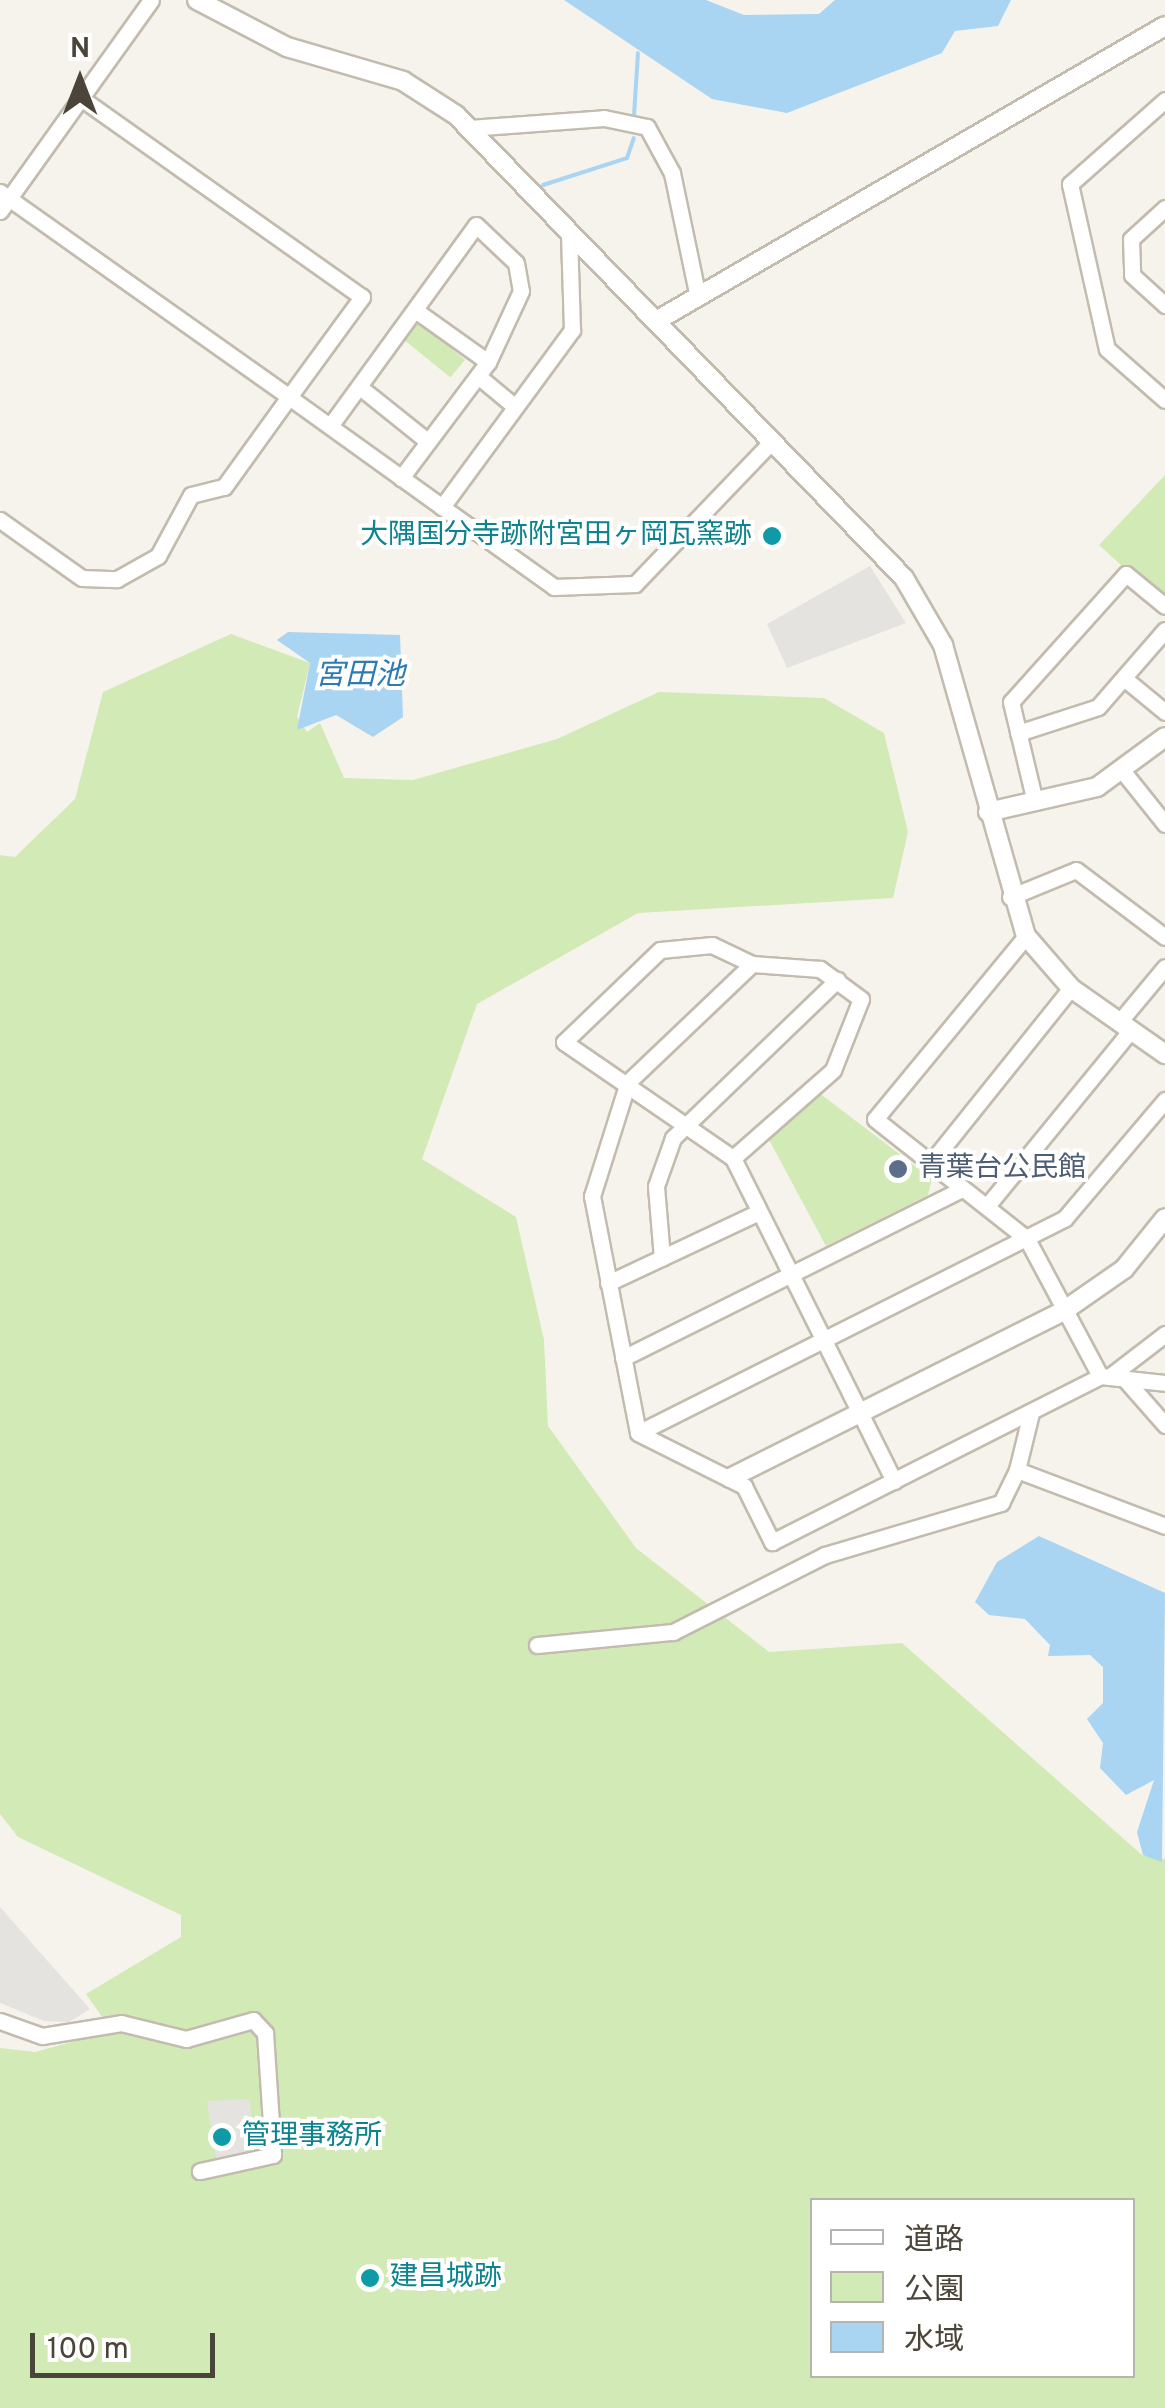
<!DOCTYPE html>
<html>
<head>
<meta charset="utf-8">
<style>
  body { margin:0 }
  #map { position:relative; width:1165px; height:2408px; overflow:hidden; background:#f6f3ec; font-family:Overpass,"Noto Sans JP",sans-serif }
  div>[style] { position:absolute }
  .green>* { inset:0; background:#d2eab5; transform-origin:0 0 }
  .parking>* { inset:0; background:#e5e3e0 }
  .water>* { inset:0; background:#a9d4f2 }
  .stream>* { height:4px; margin:-2px; padding:0 2px; transform-origin:2px; border-radius:2px; background:#a9d4f2 }
  .roads { filter:drop-shadow(2px 0 #c2bbae) drop-shadow(-2px 0 #c2bbae) drop-shadow(0 2px #c2bbae) drop-shadow(0 -2px #c2bbae) }
  .minor>* { height:15px; margin:-7.5px; padding:0 7.5px; transform-origin:7.5px; border-radius:7.5px; background:#fff }
  .tertiary>* { height:18px; margin:-9px; padding:0 9px; transform-origin:9px; border-radius:9px; background:#fff }
  .dots>* { width:28px; height:28px; translate:-50% -50%; box-sizing:border-box; border:5px solid #fff; border-radius:50% }
  span { translate:-50% -50%; white-space:nowrap; text-align:center; line-height:1.15; -webkit-text-stroke:8px #fff; paint-order:stroke }
  .culture-label { font-size:28px; color:#0d838f }
  .right { translate:-100% -50%; text-align:right }
  .left { translate:0 -50%; text-align:left }
  .service-label { font-size:28px; color:#4e5e75 }
  .water-label { font-size:30px; color:#2e7ab2; font-style:italic }
  .legend { position:absolute; left:810px; top:2198px; width:325px; height:180px; box-sizing:border-box; background:#fff; border:2px solid #b7b4b0; margin:0; padding:12px 18px; list-style:none; font-size:30px; color:#4b4439 }
  .legend li { display:flex; align-items:center; gap:20px; height:50px }
  .legend b { width:50px; border:2px solid #b7b4b0 }
  .north { position:absolute; left:30px; top:30px; width:100px; height:100px; -webkit-text-stroke:8px #fff; paint-order:stroke; rotate:0deg; font-size:28px; font-weight:700; line-height:40px; text-align:center; color:#4b4439 }
  .north::after { content:''; display:block; margin:auto; width:35px; height:45px; background:#4b4439; clip-path:polygon(50% 0,100% 100%,50% 72%,0 100%) }
  .scale { position:absolute; left:30px; top:2333px; width:185px; height:45px; box-sizing:border-box; border:5px solid #4b4439; border-top:0; padding-left:12px; font-size:30px; line-height:35px; white-space:nowrap; color:#4b4439; -webkit-text-stroke:8px #fff; paint-order:stroke }
</style>
</head>
<body>
<div id="map">
  <div class="green">
    <div style="left:416px;top:320px;width:63px;height:23px;rotate:39deg"></div>
    <div style="clip-path:polygon(1165px 475px,1165px 605px,1099px 545px)"></div>
    <div style="clip-path:polygon(evenodd,231px 634px,310px 663px,297px 717px,307px 732px,320px 723px,344px 778px,413px 780px,557px 739px,659px 692px,824px 698px,884px 733px,908px 832px,893px 898px,638px 913px,477px 1004px,422px 1159px,516px 1217px,544px 1340px,548px 1426px,636px 1548px,769px 1652px,902px 1643px,1142px 1855px,1165px 1859px,1165px 2408px,0 2408px,0 2048px,35px 2052px,112px 2031px,86px 1994px,181px 1937px,181px 1915px,18px 1837px,0 1814px,0 855px,15px 857px,75px 799px,103px 692px,231px 634px,812px 2200px,1132px 2200px,1132px 2376px,812px 2376px,812px 2200px)"></div>
    <div style="clip-path:polygon(818px 1092px,932px 1179px,928px 1195px,826px 1246px,767px 1136px)"></div>
  </div>
  <div class="parking">
    <div style="clip-path:polygon(870px 566px,906px 623px,787px 668px,767px 624px)"></div>
    <div style="clip-path:polygon(0 1907px,90px 2009px,69px 2022px,44px 2021px,0 2003px)"></div>
    <div style="clip-path:polygon(250px 2099px,254px 2156px,217px 2164px,207px 2101px)"></div>
  </div>
  <div class="water">
    <div style="clip-path:polygon(564px 0,706px 0,744px 15px,819px 14px,835px 0,1011px 0,998px 26px,955px 31px,942px 53px,787px 113px,712px 99px)"></div>
    <div style="clip-path:polygon(288px 632px,400px 635px,403px 717px,373px 737px,336px 715px,297px 730px,310px 663px,277px 640px)"></div>
    <div style="clip-path:polygon(1039px 1536px,1165px 1593px,1162px 1862px,1143px 1855px,1137px 1832px,1154px 1780px,1126px 1795px,1100px 1768px,1103px 1743px,1087px 1719px,1103px 1703px,1103px 1667px,1090px 1655px,1048px 1656px,1050px 1645px,1025px 1619px,989px 1615px,975px 1602px,997px 1562px)"></div>
  </div>
  <div class="stream">
    <div style="left:634px;top:116px;width:63px;rotate:-86.4deg"></div>
    <div style="left:543px;top:185px;width:88px;rotate:-17.8deg"></div>
    <div style="left:627px;top:158px;width:21px;rotate:-71deg"></div>
  </div>
  <div class="roads">
    <div class="minor">
      <div style="left:1165px;top:100px;width:127px;rotate:138.5deg"></div>
      <div style="left:1070px;top:184px;width:169px;rotate:77.4deg"></div>
      <div style="left:1107px;top:349px;width:77px;rotate:41.3deg"></div>
      <div style="left:469px;top:128px;width:135px;rotate:-4.2deg"></div>
      <div style="left:604px;top:118px;width:44px;rotate:11.8deg"></div>
      <div style="left:647px;top:127px;width:52px;rotate:61.5deg"></div>
      <div style="left:672px;top:173px;width:127px;rotate:78.2deg"></div>
      <div style="left:0;top:192px;width:354px;rotate:35.3deg"></div>
      <div style="left:289px;top:397px;width:124px;rotate:-53.9deg"></div>
      <div style="left:362px;top:297px;width:343px;rotate:-144.7deg"></div>
      <div style="left:1165px;top:208px;width:46px;rotate:137.6deg"></div>
      <div style="left:1131px;top:239px;width:36px;rotate:88deg"></div>
      <div style="left:1132px;top:275px;width:45px;rotate:42.3deg"></div>
      <div style="left:0;top:211px;width:259px;rotate:-54.4deg"></div>
      <div style="left:415px;top:310px;width:90px;rotate:35.5deg"></div>
      <div style="left:478px;top:376px;width:47px;rotate:39.8deg"></div>
      <div style="left:361px;top:388px;width:83px;rotate:38.7deg"></div>
      <div style="left:330px;top:426px;width:248px;rotate:-54deg"></div>
      <div style="left:476px;top:225px;width:55px;rotate:43.5deg"></div>
      <div style="left:516px;top:263px;width:28px;rotate:80deg"></div>
      <div style="left:521px;top:291px;width:78px;rotate:114.9deg"></div>
      <div style="left:488px;top:362px;width:145px;rotate:126.9deg"></div>
      <div style="left:442px;top:507px;width:138px;rotate:35.5deg"></div>
      <div style="left:554px;top:587px;width:81px;rotate:-2.1deg"></div>
      <div style="left:635px;top:584px;width:197px;rotate:-46.2deg"></div>
      <div style="left:0;top:520px;width:100px;rotate:35.3deg"></div>
      <div style="left:82px;top:578px;width:35px;rotate:2deg"></div>
      <div style="left:117px;top:579px;width:47px;rotate:-29.3deg"></div>
      <div style="left:158px;top:556px;width:69px;rotate:-61.6deg"></div>
      <div style="left:191px;top:495px;width:34px;rotate:-14deg"></div>
      <div style="left:224px;top:487px;width:111px;rotate:-54.2deg"></div>
      <div style="left:289px;top:397px;width:188px;rotate:35.7deg"></div>
      <div style="left:442px;top:507px;width:220px;rotate:-53.7deg"></div>
      <div style="left:572px;top:330px;width:98px;rotate:-91.8deg"></div>
      <div style="left:1125px;top:679px;width:52px;rotate:39.5deg"></div>
      <div style="left:1018px;top:733px;width:84px;rotate:-18deg"></div>
      <div style="left:1098px;top:707px;width:102px;rotate:-49deg"></div>
      <div style="left:1125px;top:774px;width:64px;rotate:51.3deg"></div>
      <div style="left:1035px;top:802px;width:103px;rotate:-103.5deg"></div>
      <div style="left:1011px;top:702px;width:172px;rotate:-48.1deg"></div>
      <div style="left:1126px;top:574px;width:50px;rotate:39.4deg"></div>
      <div style="left:1010px;top:897px;width:71px;rotate:-22.2deg"></div>
      <div style="left:1076px;top:870px;width:111px;rotate:37deg"></div>
      <div style="left:1026px;top:936px;width:237px;rotate:129.5deg"></div>
      <div style="left:875px;top:1119px;width:194px;rotate:38.3deg"></div>
      <div style="left:1027px;top:1239px;width:155px;rotate:61.9deg"></div>
      <div style="left:752px;top:964px;width:171px;rotate:136.4deg"></div>
      <div style="left:628px;top:1082px;width:120px;rotate:107.5deg"></div>
      <div style="left:592px;top:1196px;width:241px;rotate:79deg"></div>
      <div style="left:638px;top:1433px;width:119px;rotate:26.6deg"></div>
      <div style="left:744px;top:1486px;width:63px;rotate:63.4deg"></div>
      <div style="left:772px;top:1542px;width:368px;rotate:-26.8deg"></div>
      <div style="left:1100px;top:1376px;width:65px;rotate:6.1deg"></div>
      <div style="left:1120px;top:1021px;width:70px;rotate:-50.2deg"></div>
      <div style="left:733px;top:1158px;width:133px;rotate:-41.3deg"></div>
      <div style="left:833px;top:1070px;width:76px;rotate:-68.5deg"></div>
      <div style="left:861px;top:999px;width:51px;rotate:-143.8deg"></div>
      <div style="left:820px;top:969px;width:68px;rotate:-175.8deg"></div>
      <div style="left:752px;top:964px;width:44px;rotate:-154.6deg"></div>
      <div style="left:712px;top:945px;width:52px;rotate:174.5deg"></div>
      <div style="left:660px;top:950px;width:133px;rotate:136.2deg"></div>
      <div style="left:564px;top:1042px;width:205px;rotate:34.5deg"></div>
      <div style="left:733px;top:1158px;width:361px;rotate:63.5deg"></div>
      <div style="left:929px;top:1165px;width:227px;rotate:-51.3deg"></div>
      <div style="left:987px;top:1206px;width:227px;rotate:-50.7deg"></div>
      <div style="left:662px;top:1258px;width:72px;rotate:-94.8deg"></div>
      <div style="left:656px;top:1186px;width:51px;rotate:-70.5deg"></div>
      <div style="left:673px;top:1138px;width:228px;rotate:-43.9deg"></div>
      <div style="left:608px;top:1283px;width:167px;rotate:-25.2deg"></div>
      <div style="left:623px;top:1358px;width:379px;rotate:-26.5deg"></div>
      <div style="left:1109px;top:1377px;width:71px;rotate:-37.5deg"></div>
      <div style="left:1123px;top:1377px;width:64px;rotate:48.8deg"></div>
      <div style="left:1031px;top:1413px;width:59px;rotate:103.8deg"></div>
      <div style="left:1017px;top:1470px;width:158px;rotate:20.7deg"></div>
      <div style="left:638px;top:1433px;width:478px;rotate:-26.7deg"></div>
      <div style="left:1065px;top:1218px;width:155px;rotate:-49.7deg"></div>
      <div style="left:537px;top:1645px;width:137px;rotate:-5.5deg"></div>
      <div style="left:673px;top:1632px;width:170px;rotate:-26.9deg"></div>
      <div style="left:825px;top:1555px;width:184px;rotate:-16.5deg"></div>
      <div style="left:1001px;top:1503px;width:37px;rotate:-64deg"></div>
      <div style="left:0;top:2021px;width:45px;rotate:19.7deg"></div>
      <div style="left:42px;top:2036px;width:80px;rotate:-9.3deg"></div>
      <div style="left:121px;top:2023px;width:67px;rotate:13.8deg"></div>
      <div style="left:186px;top:2039px;width:70px;rotate:-15.8deg"></div>
      <div style="left:253px;top:2020px;width:18px;rotate:47deg"></div>
      <div style="left:265px;top:2033px;width:122px;rotate:86.2deg"></div>
      <div style="left:273px;top:2155px;width:75px;rotate:167.6deg"></div>
    </div>
    <div class="tertiary">
      <div style="left:197px;top:0;width:102px;rotate:27.6deg"></div>
      <div style="left:287px;top:47px;width:121px;rotate:16.3deg"></div>
      <div style="left:403px;top:81px;width:63px;rotate:32.7deg"></div>
      <div style="left:456px;top:115px;width:644px;rotate:45.94deg"></div>
      <div style="left:904px;top:578px;width:78px;rotate:59.8deg"></div>
      <div style="left:943px;top:645px;width:303px;rotate:74.1deg"></div>
      <div style="left:1026px;top:936px;width:69px;rotate:49.1deg"></div>
      <div style="left:1071px;top:988px;width:115px;rotate:35.1deg"></div>
      <div style="left:656px;top:321px;width:588px;rotate:-30.1deg"></div>
      <div style="left:988px;top:812px;width:112px;rotate:-12.9deg"></div>
      <div style="left:1097px;top:787px;width:84px;rotate:-36.3deg"></div>
      <div style="left:730px;top:1478px;width:375px;rotate:-26.6deg"></div>
      <div style="left:1065px;top:1310px;width:72px;rotate:-34.8deg"></div>
      <div style="left:1124px;top:1269px;width:65px;rotate:-51.2deg"></div>
    </div>
  </div>
  <div class="dots">
    <div style="left:772px;top:536px;background:#0f9aa8"></div>
    <div style="left:898px;top:1169px;background:#5c6f8a"></div>
    <div style="left:222px;top:2137px;background:#0f9aa8"></div>
    <div style="left:370px;top:2278px;background:#0f9aa8"></div>
  </div>
  <div class="culture-label">
    <span class="right" style="left:752px;top:536px">大隅国分寺跡附宮田ヶ岡瓦窯跡</span>
    <span class="left" style="left:242px;top:2137px">管理事務所</span>
    <span class="left" style="left:390px;top:2278px">建昌城跡</span>
  </div>
  <div class="service-label">
    <span class="left" style="left:918px;top:1169px">青葉台公民館</span>
  </div>
  <div class="water-label">
    <span style="left:360px;top:677px">宮田池</span>
  </div>
  <ul class="legend">
  <li><b style="height:12px;background:#fff"></b>道路</li>
  <li><b style="height:28px;background:#d2eab5"></b>公園</li>
  <li><b style="height:28px;background:#a9d4f2"></b>水域</li>
  </ul>
  <div class="north">N</div>
  <div class="scale">100 m</div>
</div>
</body>
</html>
